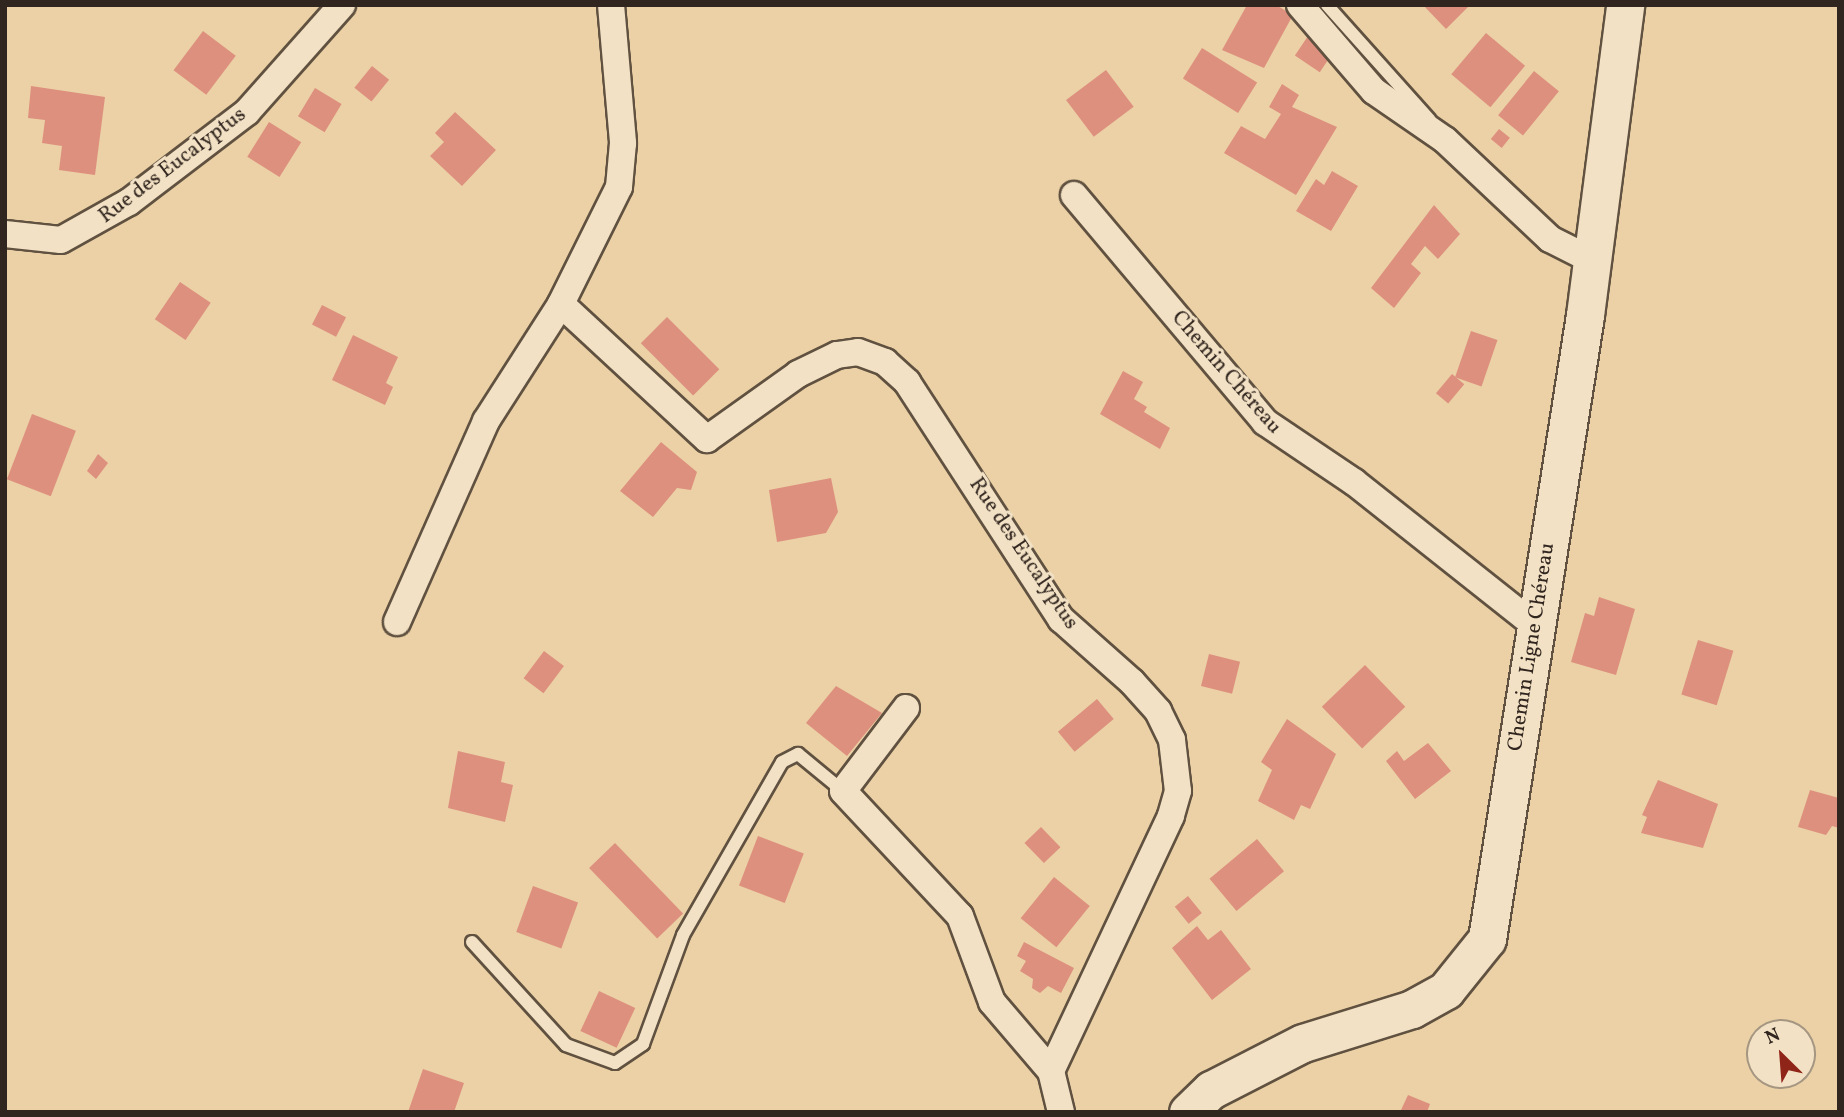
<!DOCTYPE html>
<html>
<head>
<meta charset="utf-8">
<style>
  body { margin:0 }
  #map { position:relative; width:1844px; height:1117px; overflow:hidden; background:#ebd1a5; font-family:Vollkorn,serif }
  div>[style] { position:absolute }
  .building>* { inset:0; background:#de907f; transform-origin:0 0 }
  .roads { filter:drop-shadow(2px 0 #605140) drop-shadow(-2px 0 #605140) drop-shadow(0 2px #605140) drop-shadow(0 -2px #605140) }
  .lane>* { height:12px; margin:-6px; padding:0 6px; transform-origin:6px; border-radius:6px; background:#f2e1c4 }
  .street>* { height:26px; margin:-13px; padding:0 13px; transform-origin:13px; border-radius:13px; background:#f2e1c4 }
  .secondary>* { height:37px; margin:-18.5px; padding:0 18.5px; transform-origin:18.5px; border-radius:18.5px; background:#f2e1c4 }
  span { translate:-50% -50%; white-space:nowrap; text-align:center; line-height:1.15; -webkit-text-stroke:6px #f2e1c4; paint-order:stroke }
  .street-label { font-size:21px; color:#31261f }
  .frame { position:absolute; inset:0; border:7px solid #31261f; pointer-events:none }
  .north { position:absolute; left:1746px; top:1019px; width:70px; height:70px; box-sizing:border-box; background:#f2e1c4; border:2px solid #a59682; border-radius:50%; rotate:335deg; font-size:19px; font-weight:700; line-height:28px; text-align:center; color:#31261f }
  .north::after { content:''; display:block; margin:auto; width:24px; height:32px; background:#8f2418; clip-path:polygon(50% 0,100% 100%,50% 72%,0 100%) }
</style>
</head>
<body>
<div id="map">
  <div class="building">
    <div style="clip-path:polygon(1247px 5px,1276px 5px,1293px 15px,1264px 68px,1222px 50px)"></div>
    <div style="clip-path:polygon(1423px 5px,1470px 5px,1446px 29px)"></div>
    <div style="left:203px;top:31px;width:41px;height:49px;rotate:37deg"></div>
    <div style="left:1310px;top:33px;width:30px;height:27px;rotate:34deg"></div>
    <div style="left:1486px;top:33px;width:51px;height:54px;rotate:40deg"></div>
    <div style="left:1202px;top:48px;width:65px;height:36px;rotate:32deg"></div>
    <div style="left:372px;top:66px;width:22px;height:28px;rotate:39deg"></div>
    <div style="left:1106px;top:70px;width:46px;height:50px;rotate:53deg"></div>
    <div style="left:1534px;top:71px;width:32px;height:57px;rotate:39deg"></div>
    <div style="clip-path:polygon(1282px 84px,1299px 95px,1292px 107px,1337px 127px,1296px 195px,1224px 153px,1241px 126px,1265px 139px,1281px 114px,1269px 107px)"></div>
    <div style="clip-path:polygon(31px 86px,105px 97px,95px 175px,59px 170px,62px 146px,42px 143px,45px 120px,28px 118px)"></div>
    <div style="left:315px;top:88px;width:31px;height:33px;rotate:31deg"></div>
    <div style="clip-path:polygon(455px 112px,496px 150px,462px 186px,430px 156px,444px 142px,435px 133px)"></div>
    <div style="left:269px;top:122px;width:38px;height:41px;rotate:32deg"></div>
    <div style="left:1499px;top:129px;width:14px;height:13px;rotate:39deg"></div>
    <div style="clip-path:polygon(1332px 171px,1358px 186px,1331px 231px,1296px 211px,1316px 179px,1324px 185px)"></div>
    <div style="clip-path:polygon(1434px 205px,1460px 234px,1438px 259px,1425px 246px,1411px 264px,1421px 273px,1394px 308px,1371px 288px)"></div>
    <div style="left:180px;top:282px;width:37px;height:45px;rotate:34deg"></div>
    <div style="left:322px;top:305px;width:27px;height:22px;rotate:27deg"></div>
    <div style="left:667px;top:317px;width:74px;height:37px;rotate:45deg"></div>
    <div style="left:1471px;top:331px;width:28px;height:49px;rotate:19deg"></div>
    <div style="clip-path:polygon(353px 335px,398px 357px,386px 383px,393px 387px,385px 405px,332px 380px)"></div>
    <div style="clip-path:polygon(1123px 371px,1143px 382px,1134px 399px,1147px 407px,1144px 412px,1170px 428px,1160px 449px,1100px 414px)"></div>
    <div style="left:1452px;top:374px;width:16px;height:25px;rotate:40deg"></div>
    <div style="left:32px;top:414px;width:47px;height:70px;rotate:21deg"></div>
    <div style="clip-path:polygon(661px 442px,697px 472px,691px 490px,677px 488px,653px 517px,620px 491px)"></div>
    <div style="clip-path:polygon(98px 454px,108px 463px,96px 479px,87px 471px)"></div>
    <div style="clip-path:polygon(831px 478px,838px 512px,826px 533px,777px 542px,769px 490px)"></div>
    <div style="clip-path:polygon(1599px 597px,1635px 609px,1616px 675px,1571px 662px,1585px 613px,1594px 616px)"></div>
    <div style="left:1698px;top:640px;width:37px;height:57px;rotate:17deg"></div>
    <div style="left:544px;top:651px;width:25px;height:34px;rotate:37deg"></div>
    <div style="left:1209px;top:654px;width:32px;height:33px;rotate:14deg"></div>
    <div style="left:1365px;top:665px;width:58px;height:60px;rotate:46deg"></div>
    <div style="clip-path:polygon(836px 686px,882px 713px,847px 756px,806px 723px)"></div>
    <div style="left:1097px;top:699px;width:26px;height:51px;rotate:50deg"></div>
    <div style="clip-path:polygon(1287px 719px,1336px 754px,1310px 809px,1301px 805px,1294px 820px,1258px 801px,1272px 770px,1261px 762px)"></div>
    <div style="clip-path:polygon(1428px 743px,1451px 771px,1415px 799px,1386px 761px,1397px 751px,1404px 761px)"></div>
    <div style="clip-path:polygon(458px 751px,505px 762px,501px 782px,513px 785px,505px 822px,448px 808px)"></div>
    <div style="clip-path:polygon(1658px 780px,1718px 804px,1703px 848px,1641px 833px,1647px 817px,1642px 815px)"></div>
    <div style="clip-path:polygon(1810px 790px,1839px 798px,1839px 828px,1832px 826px,1826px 835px,1798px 827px)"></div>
    <div style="left:1041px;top:827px;width:28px;height:23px;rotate:46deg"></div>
    <div style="left:758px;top:836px;width:49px;height:53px;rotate:21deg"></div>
    <div style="left:1257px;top:839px;width:42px;height:62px;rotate:50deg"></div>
    <div style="left:615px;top:843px;width:98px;height:36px;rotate:46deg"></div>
    <div style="left:1054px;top:877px;width:46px;height:53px;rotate:39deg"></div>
    <div style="left:533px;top:886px;width:48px;height:49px;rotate:20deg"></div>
    <div style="left:1188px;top:896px;width:22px;height:17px;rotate:51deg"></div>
    <div style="clip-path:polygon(1197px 926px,1208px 940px,1221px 930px,1251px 969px,1212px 1000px,1172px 948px)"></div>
    <div style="clip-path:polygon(1024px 942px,1074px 968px,1061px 993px,1048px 986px,1040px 993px,1032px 988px,1033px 979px,1020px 971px,1026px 961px,1017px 956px)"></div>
    <div style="left:599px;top:991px;width:40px;height:44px;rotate:25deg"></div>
    <div style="clip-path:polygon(423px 1069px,464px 1083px,454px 1112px,408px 1112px)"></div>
    <div style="clip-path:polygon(1408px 1095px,1430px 1104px,1427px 1112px,1401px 1110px)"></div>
  </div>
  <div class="roads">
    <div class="lane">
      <div style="left:1327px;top:5px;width:154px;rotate:48.2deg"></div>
      <div style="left:472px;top:942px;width:139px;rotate:47.6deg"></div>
      <div style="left:566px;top:1045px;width:52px;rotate:20.2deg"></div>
      <div style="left:615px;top:1063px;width:34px;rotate:-34deg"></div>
      <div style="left:643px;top:1044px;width:116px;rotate:-69.8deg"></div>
      <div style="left:683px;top:935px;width:199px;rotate:-60.2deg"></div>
      <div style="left:782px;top:762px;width:18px;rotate:-27deg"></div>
      <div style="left:798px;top:754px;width:58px;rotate:39.4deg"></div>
    </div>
    <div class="street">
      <div style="left:611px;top:5px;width:139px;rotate:85deg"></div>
      <div style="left:623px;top:143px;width:44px;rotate:95.2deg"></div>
      <div style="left:619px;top:187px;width:131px;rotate:116.4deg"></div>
      <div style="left:561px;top:304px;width:199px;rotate:42.8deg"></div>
      <div style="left:707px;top:439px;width:112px;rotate:-35.5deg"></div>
      <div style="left:798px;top:374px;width:43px;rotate:-26deg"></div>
      <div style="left:837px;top:355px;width:21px;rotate:-8deg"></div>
      <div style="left:858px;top:352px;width:29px;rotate:20deg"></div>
      <div style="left:885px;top:362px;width:30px;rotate:42deg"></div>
      <div style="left:907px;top:382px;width:283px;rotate:57deg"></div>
      <div style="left:1061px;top:619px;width:95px;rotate:41.6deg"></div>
      <div style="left:1132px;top:682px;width:39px;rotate:48deg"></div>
      <div style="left:1158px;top:711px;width:32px;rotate:64deg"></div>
      <div style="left:1172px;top:740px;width:51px;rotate:83.3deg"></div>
      <div style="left:1178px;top:791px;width:26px;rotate:106deg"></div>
      <div style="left:1171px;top:816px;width:282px;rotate:115.2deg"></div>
      <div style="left:1051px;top:1071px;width:42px;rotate:76.3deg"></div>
      <div style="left:1300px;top:5px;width:113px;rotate:49.3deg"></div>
      <div style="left:1374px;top:91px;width:86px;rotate:34.6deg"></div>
      <div style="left:1445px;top:140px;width:144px;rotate:43.3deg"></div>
      <div style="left:1550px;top:239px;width:47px;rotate:26.6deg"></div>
      <div style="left:1074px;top:195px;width:297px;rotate:49.9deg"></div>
      <div style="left:1265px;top:422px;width:107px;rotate:34deg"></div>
      <div style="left:1354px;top:482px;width:232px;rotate:38.4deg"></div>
      <div style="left:5px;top:234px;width:56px;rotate:6.1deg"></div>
      <div style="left:61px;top:240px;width:78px;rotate:-29.2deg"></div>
      <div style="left:129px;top:202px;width:148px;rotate:-37.3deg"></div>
      <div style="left:247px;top:112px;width:143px;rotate:-48.4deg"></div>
      <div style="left:397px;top:622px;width:220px;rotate:-66.1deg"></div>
      <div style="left:486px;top:421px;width:139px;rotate:-57.3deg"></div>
      <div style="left:906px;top:708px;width:104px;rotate:127.2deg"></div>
      <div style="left:843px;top:791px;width:171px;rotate:46.9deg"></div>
      <div style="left:960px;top:916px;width:92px;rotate:69.6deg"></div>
      <div style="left:992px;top:1002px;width:91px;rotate:49.5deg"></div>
    </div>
    <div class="secondary">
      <div style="left:1188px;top:1112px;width:32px;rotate:-44deg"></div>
      <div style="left:1211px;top:1090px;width:103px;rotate:-27.1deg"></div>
      <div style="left:1303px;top:1043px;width:114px;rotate:-17.3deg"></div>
      <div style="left:1412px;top:1009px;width:39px;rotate:-29deg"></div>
      <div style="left:1446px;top:990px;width:65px;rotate:-51.2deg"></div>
      <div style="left:1487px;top:939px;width:632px;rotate:-81.07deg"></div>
      <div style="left:1585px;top:315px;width:313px;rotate:-82.6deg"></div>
    </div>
  </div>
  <div class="street-label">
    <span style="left:173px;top:166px;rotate:-37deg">Rue des Eucalyptus</span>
    <span style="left:1226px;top:373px;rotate:49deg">Chemin Chéreau</span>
    <span style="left:1023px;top:554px;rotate:56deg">Rue des Eucalyptus</span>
    <span style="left:1532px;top:647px;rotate:-81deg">Chemin Ligne Chéreau</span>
  </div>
  <div class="frame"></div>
  <div class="north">N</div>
</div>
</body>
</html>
